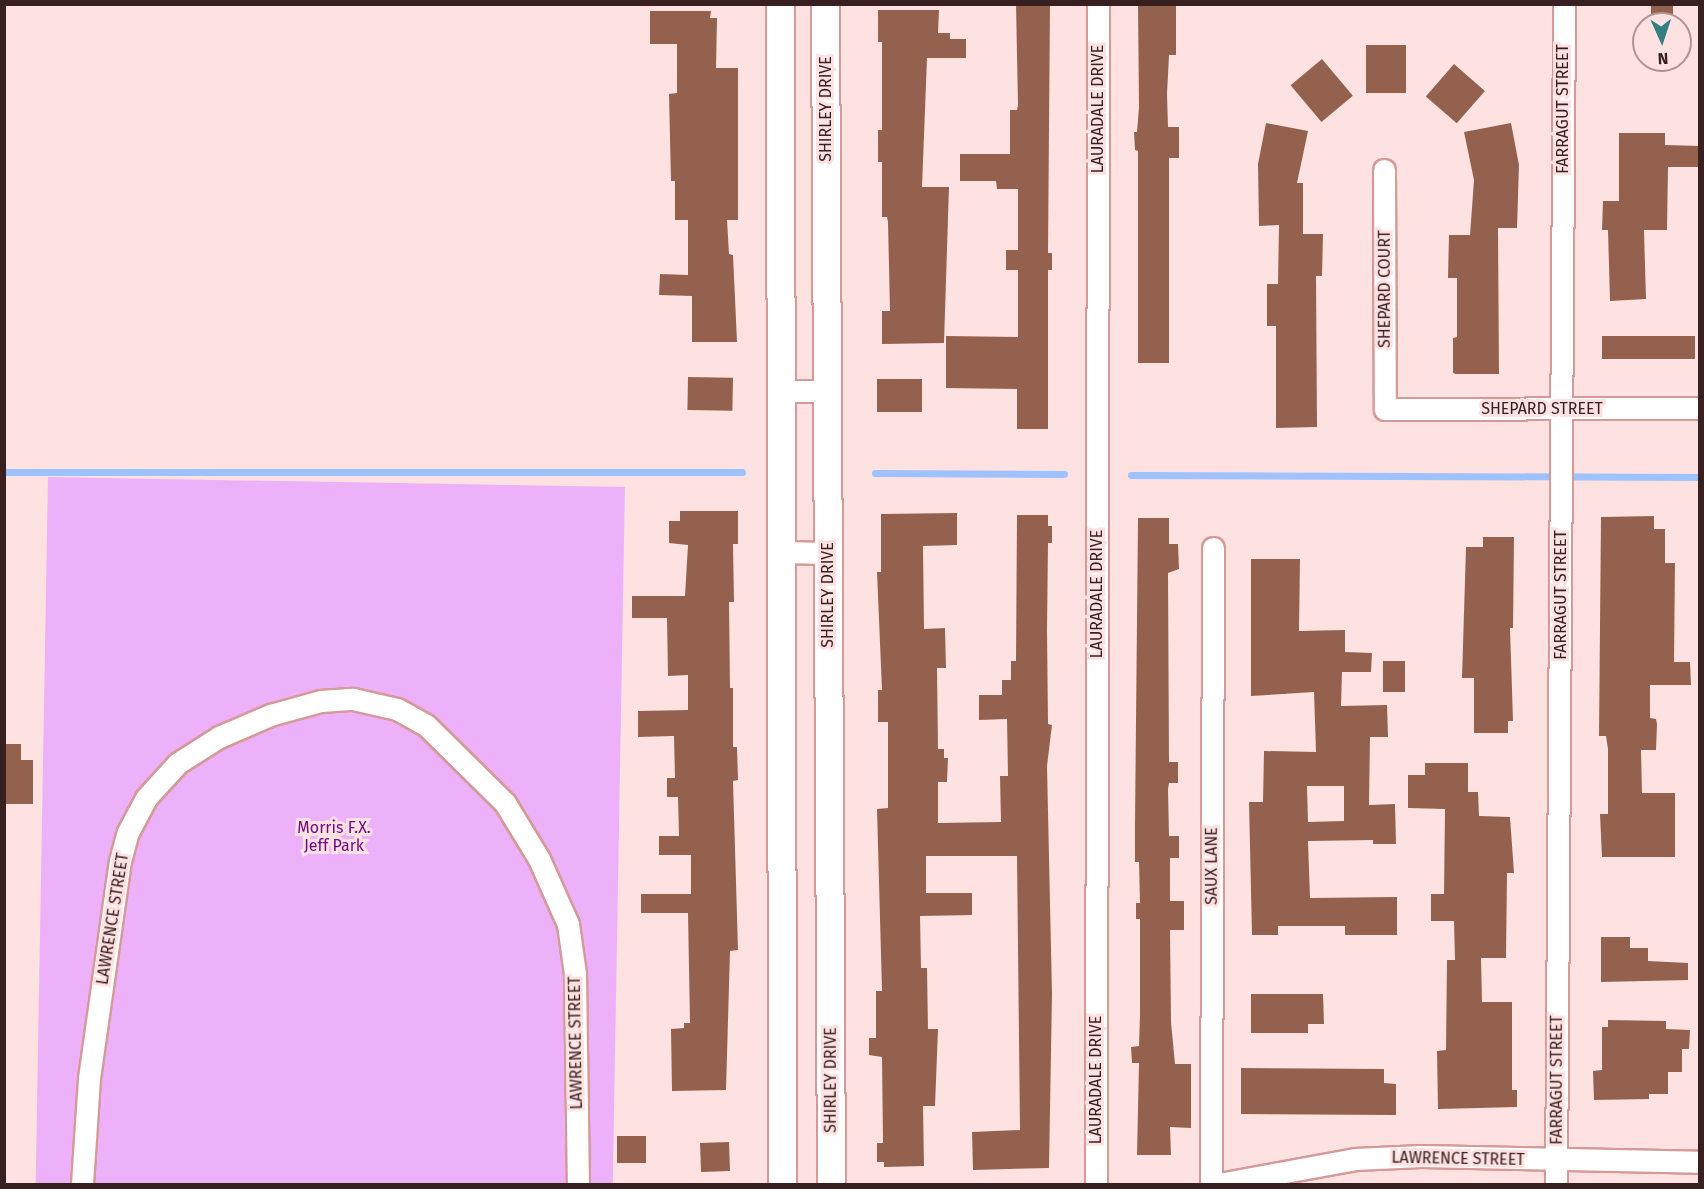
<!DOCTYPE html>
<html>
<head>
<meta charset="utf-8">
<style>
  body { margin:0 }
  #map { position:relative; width:1704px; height:1189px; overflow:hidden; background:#fde2e1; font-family:"Fira Sans",sans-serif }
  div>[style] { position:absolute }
  .green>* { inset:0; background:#ecb1f8; transform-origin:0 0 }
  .stream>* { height:7px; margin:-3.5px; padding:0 3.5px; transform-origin:3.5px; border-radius:3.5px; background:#9dc2ff }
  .building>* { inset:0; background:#94614f; transform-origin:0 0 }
  .roads { filter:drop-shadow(2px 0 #d59998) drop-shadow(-2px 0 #d59998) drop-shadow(0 2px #d59998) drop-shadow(0 -2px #d59998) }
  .minor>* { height:21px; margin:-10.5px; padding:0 10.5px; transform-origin:10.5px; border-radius:10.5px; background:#fff }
  .tertiary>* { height:27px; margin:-13.5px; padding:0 13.5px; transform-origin:13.5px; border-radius:13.5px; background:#fff }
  span { translate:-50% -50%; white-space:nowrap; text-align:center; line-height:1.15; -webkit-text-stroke:6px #fde2e1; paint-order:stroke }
  .street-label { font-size:16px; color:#37201f }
  .park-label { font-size:16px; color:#730885 }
  .frame { position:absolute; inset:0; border:6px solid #37201f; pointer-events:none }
  .north { position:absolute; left:1632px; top:12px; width:60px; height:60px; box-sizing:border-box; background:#fde2e1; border:2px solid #ae9493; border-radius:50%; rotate:177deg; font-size:16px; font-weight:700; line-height:24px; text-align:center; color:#37201f }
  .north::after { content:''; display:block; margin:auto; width:21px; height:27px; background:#347d81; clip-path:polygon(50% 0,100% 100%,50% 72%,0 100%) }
</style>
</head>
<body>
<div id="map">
  <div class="green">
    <div style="left:48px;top:477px;width:577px;height:707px;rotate:1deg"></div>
  </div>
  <div class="stream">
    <div style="left:4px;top:472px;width:738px"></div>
    <div style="left:875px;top:473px;width:189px;rotate:0.3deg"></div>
    <div style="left:1131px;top:475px;width:569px;rotate:0.2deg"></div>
  </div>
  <div class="building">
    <div style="clip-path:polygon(1016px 4px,1050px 4px,1048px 253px,1052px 253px,1052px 270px,1048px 270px,1048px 429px,1017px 429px,1017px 389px,946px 388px,946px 336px,1018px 337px,1018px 270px,1006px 270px,1006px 250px,1018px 250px,1018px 189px,997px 189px,996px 181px,960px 181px,960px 154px,1010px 154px,1010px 110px,1017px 110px,1018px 105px)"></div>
    <div style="clip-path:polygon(1138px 4px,1176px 4px,1176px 55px,1169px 55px,1167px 94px,1168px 127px,1179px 127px,1179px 158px,1169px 158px,1169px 363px,1138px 363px,1138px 151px,1135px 150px,1134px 132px,1137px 132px,1139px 107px)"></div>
    <div style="left:1651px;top:4px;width:22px;height:20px"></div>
    <div style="clip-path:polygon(878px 10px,939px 10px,938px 33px,950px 33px,950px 39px,966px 39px,966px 58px,927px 58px,922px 187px,949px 187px,944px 343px,882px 344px,882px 311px,890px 311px,888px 222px,887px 217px,882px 217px,882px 162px,878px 162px,878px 130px,882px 130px,882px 42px,878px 42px)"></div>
    <div style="clip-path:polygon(650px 11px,711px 11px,710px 18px,717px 18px,716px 68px,738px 68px,738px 220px,727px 220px,729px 254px,733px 255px,737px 342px,692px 342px,692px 296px,659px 295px,660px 274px,688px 275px,688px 220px,675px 220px,675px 181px,671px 181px,669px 94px,677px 93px,677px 44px,650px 44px)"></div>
    <div style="left:1366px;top:45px;width:40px;height:48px"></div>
    <div style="left:1322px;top:59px;width:48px;height:41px;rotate:50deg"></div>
    <div style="left:1454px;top:64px;width:41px;height:43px;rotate:41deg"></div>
    <div style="clip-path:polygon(1266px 123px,1308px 131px,1297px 183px,1303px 183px,1303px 234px,1323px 234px,1322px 276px,1316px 276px,1317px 427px,1276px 428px,1276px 326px,1267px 326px,1267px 284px,1278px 284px,1279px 225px,1259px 226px,1258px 164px)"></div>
    <div style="clip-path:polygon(1511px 123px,1519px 165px,1517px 228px,1498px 228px,1499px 374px,1456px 374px,1453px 373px,1453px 338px,1457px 337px,1457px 278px,1448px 278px,1449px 235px,1470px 235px,1474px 180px,1464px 132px)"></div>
    <div style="clip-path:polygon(1619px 133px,1665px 133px,1665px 145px,1700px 146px,1700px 167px,1668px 167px,1667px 230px,1644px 230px,1646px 299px,1610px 301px,1608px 230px,1602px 230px,1603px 201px,1619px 201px)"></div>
    <div style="left:1602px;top:336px;width:93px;height:23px"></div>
    <div style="left:688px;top:377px;width:45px;height:33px;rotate:1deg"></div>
    <div style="left:877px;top:379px;width:45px;height:33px"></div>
    <div style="clip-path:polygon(680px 511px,738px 511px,738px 544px,733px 544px,734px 602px,729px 602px,730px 688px,733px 688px,733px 747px,737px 747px,738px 780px,733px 781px,738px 950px,730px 951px,726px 1090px,672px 1091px,671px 1029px,684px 1028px,684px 1023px,690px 1023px,688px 913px,641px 913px,641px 894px,691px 894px,691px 855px,659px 855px,659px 836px,679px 836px,678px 797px,667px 797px,667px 778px,675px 778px,674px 736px,638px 737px,638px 711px,688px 710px,688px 675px,668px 676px,667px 618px,632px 618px,632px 596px,685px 596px,688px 545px,669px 543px,669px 521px,680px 521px)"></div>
    <div style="clip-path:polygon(957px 513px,957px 545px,923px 546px,924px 629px,945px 628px,946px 668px,937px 668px,938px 749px,944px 749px,944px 758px,948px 758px,947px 782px,938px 782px,938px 823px,1001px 822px,1000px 776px,1008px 776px,1007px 719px,979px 720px,979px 695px,1002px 695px,1002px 680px,1011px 680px,1011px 661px,1016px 661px,1017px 515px,1048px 515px,1048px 526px,1052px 526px,1052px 543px,1048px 543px,1047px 630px,1048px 724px,1052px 725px,1047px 766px,1052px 994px,1049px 1168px,973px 1170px,972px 1132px,1020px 1130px,1017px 856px,926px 856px,926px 893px,972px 893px,972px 915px,920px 916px,921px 968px,927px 968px,928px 1029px,938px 1029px,935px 1106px,923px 1106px,924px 1166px,884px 1167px,884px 1162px,877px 1162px,877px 1143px,883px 1143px,882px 1057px,869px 1055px,869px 1038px,876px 1038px,876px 991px,882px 991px,877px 809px,888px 808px,888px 722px,878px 722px,878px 690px,882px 690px,877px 572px,881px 572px,881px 514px)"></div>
    <div style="clip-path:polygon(1654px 516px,1654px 529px,1665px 529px,1665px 563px,1675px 563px,1674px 662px,1690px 662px,1691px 685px,1650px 685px,1650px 718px,1656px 719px,1657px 724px,1656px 750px,1641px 750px,1642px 793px,1675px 793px,1675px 857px,1602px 857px,1600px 814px,1608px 814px,1608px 749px,1606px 736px,1599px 736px,1601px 517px)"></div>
    <div style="clip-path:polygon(1138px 518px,1169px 518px,1169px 544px,1178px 544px,1179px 569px,1168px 573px,1169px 762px,1178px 762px,1178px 783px,1169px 783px,1168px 789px,1169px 836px,1179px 836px,1179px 858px,1170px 858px,1170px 901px,1184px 901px,1184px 930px,1170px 930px,1171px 1022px,1175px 1064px,1191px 1064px,1191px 1128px,1170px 1127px,1171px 1155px,1137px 1155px,1139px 1063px,1132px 1063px,1131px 1047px,1139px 1046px,1140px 1014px,1140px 919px,1136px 919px,1136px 903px,1140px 903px,1139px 862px,1135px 862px,1135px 824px)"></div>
    <div style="clip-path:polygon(1483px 537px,1514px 537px,1513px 628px,1510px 628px,1513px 721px,1508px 721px,1508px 733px,1474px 733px,1474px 678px,1462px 678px,1466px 547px,1483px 547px)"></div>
    <div style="clip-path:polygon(evenodd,1251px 559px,1300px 559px,1299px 631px,1345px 630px,1345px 652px,1372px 653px,1371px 672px,1342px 672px,1341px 706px,1387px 705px,1388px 737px,1370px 737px,1369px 805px,1395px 804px,1396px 844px,1373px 844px,1373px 840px,1308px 841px,1310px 898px,1397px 897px,1397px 935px,1345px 935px,1345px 926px,1278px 926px,1278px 935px,1252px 935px,1249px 802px,1263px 802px,1264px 751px,1316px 752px,1314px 692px,1251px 696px,1251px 559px,1307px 786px,1344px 786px,1344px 821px,1308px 822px,1307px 786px)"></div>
    <div style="left:1405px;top:661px;width:31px;height:22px;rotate:90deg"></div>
    <div style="clip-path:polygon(4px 744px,21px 744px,21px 760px,33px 760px,33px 804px,4px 804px)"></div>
    <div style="clip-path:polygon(1425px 763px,1468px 763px,1468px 792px,1478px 792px,1479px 816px,1510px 817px,1514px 873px,1507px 873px,1506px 958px,1481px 958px,1482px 1002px,1512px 1002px,1512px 1090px,1517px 1090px,1517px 1107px,1438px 1109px,1437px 1051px,1446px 1050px,1447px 960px,1455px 960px,1454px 921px,1431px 921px,1431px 894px,1444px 894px,1445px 809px,1408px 808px,1408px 775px,1425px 775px)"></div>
    <div style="clip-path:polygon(1601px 937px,1630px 937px,1630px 948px,1648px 948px,1648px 961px,1688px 963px,1688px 980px,1601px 982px)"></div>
    <div style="clip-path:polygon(1251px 994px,1323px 994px,1324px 1024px,1308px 1024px,1308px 1033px,1251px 1033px)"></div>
    <div style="clip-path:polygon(1608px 1020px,1666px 1021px,1666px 1029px,1690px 1030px,1689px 1049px,1682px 1049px,1682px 1072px,1668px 1072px,1668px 1094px,1649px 1094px,1649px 1099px,1594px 1100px,1593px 1071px,1602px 1070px,1602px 1027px,1608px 1027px)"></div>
    <div style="clip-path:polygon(1241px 1068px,1384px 1069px,1384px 1083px,1396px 1084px,1396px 1115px,1241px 1114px)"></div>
    <div style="left:617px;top:1136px;width:29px;height:27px"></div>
    <div style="left:729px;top:1142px;width:29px;height:29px;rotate:88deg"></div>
  </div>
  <div class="roads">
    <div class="minor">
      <div style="left:1384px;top:170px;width:239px;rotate:89.8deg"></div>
      <div style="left:1385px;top:409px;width:315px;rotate:-0.2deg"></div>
      <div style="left:781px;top:391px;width:46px"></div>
      <div style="left:781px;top:552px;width:47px;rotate:1.2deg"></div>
      <div style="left:82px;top:1184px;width:106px;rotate:-86.2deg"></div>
      <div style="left:89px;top:1078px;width:219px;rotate:-81.9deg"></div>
      <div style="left:120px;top:861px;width:30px;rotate:-75deg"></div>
      <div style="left:128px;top:832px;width:38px;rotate:-62deg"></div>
      <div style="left:146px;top:798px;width:47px;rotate:-47.6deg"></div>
      <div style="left:178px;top:763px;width:49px;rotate:-32.4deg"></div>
      <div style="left:219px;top:737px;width:56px;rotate:-23.3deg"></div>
      <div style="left:270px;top:715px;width:53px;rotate:-15.4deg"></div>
      <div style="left:321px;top:701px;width:32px;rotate:-4deg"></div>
      <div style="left:353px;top:699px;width:45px;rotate:12.8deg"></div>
      <div style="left:397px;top:709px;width:33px;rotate:29deg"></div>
      <div style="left:426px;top:725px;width:111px;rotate:44.6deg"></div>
      <div style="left:505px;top:803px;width:66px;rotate:58.7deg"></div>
      <div style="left:539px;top:859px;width:71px;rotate:66deg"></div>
      <div style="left:568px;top:924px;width:50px;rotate:82deg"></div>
      <div style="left:575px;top:974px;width:210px;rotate:89.2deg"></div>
      <div style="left:1096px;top:1184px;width:1180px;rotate:-89.9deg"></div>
      <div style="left:1211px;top:1184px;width:636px;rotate:-89.82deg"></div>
      <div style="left:1219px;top:1184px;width:138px;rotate:-10.4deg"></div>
      <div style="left:1355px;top:1159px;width:66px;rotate:-2.6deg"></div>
      <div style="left:1421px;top:1156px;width:279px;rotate:1.2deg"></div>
      <div style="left:1556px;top:1184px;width:1180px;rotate:-89.61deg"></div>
    </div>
    <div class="tertiary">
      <div style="left:780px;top:4px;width:1180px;rotate:89.9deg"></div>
      <div style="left:825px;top:4px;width:1180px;rotate:89.71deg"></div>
    </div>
  </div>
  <div class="street-label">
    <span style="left:826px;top:109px;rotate:-90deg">SHIRLEY DRIVE</span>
    <span style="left:1098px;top:109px;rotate:-90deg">LAURADALE DRIVE</span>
    <span style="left:1563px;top:109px;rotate:-90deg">FARRAGUT STREET</span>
    <span style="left:1385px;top:289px;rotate:-90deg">SHEPARD COURT</span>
    <span style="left:1542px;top:409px">SHEPARD STREET</span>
    <span style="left:1097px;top:594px;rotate:-90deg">LAURADALE DRIVE</span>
    <span style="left:828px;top:595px;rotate:-90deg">SHIRLEY DRIVE</span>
    <span style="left:1561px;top:595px;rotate:-90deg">FARRAGUT STREET</span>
    <span style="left:1212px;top:866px;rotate:-90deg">SAUX LANE</span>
    <span style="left:113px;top:919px;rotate:-81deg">LAWRENCE STREET</span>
    <span style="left:576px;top:1043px;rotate:-91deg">LAWRENCE STREET</span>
    <span style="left:831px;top:1080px;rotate:-90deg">SHIRLEY DRIVE</span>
    <span style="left:1096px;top:1080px;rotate:-90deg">LAURADALE DRIVE</span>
    <span style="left:1557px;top:1080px;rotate:-90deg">FARRAGUT STREET</span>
    <span style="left:1458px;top:1159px;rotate:1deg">LAWRENCE STREET</span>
  </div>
  <div class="park-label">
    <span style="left:334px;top:837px">Morris F.X.<br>Jeff Park</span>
  </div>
  <div class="frame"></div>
  <div class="north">N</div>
</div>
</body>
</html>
